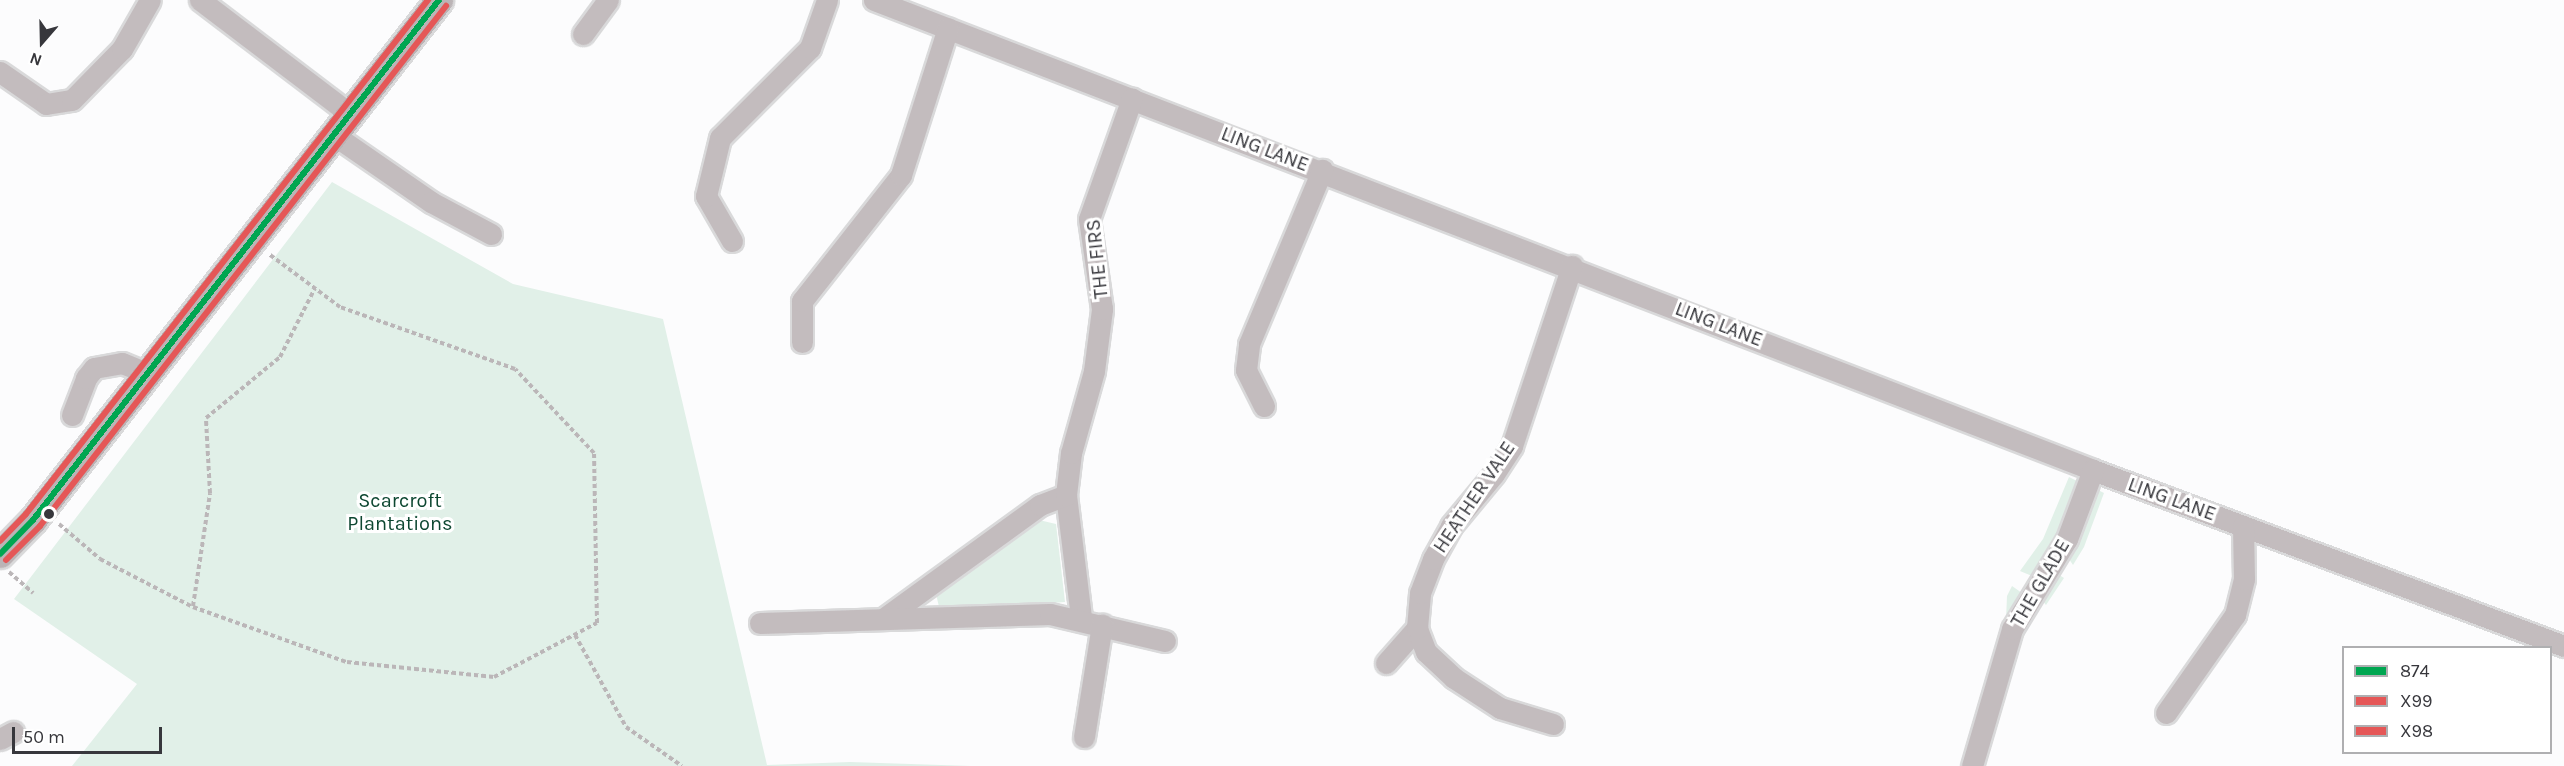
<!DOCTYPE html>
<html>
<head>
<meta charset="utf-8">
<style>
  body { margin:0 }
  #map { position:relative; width:2564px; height:766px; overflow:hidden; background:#fcfcfd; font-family:Karla,sans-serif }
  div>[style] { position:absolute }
  .green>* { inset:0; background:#e1f0e8 }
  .path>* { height:4px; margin-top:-2px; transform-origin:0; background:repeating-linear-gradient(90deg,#bbb6b8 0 4.5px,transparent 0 7.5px) }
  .roads { filter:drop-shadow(2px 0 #d9d9da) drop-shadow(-2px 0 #d9d9da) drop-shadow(0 2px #d9d9da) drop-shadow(0 -2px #d9d9da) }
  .minor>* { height:21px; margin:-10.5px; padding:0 10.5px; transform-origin:10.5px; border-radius:10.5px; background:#c3bcbe }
  .major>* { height:27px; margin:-13.5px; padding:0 13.5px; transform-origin:13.5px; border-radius:13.5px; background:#bbb4b6 }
  .bus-1>* { height:6px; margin:-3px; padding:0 3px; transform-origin:3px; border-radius:3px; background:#00a651 }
  .bus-2>* { height:6px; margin:-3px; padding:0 3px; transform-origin:3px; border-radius:3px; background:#e55757 }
  .bus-3>* { height:6px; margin:-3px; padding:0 3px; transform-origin:3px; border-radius:3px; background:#e55757 }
  .dots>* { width:16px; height:16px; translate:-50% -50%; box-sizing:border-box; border:3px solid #fff; border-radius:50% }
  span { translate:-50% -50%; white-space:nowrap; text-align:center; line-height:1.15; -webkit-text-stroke:6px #fff; paint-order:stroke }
  .street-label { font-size:20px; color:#37373c }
  .park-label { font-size:20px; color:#0d4731 }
  .legend { position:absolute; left:2342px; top:646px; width:210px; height:108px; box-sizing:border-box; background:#fff; border:2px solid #afafb1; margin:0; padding:8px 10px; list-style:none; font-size:18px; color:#37373c }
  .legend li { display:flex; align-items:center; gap:12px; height:30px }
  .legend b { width:30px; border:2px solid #afafb1 }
  .north { position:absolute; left:12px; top:12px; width:60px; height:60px; -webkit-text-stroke:4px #fff; paint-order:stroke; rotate:200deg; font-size:16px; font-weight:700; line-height:24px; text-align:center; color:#37373c }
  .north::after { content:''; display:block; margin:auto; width:21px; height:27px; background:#37373c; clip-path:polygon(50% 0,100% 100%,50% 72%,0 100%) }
  .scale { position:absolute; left:12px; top:727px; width:150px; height:27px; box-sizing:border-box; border:3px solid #37373c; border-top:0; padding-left:8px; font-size:18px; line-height:21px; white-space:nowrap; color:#37373c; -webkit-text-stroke:4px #fff; paint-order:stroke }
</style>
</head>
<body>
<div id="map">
  <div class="green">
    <div style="clip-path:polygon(332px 182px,513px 284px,663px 319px,767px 765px,850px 762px,971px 766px,72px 766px,137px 684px,14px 599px)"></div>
    <div style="clip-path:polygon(2069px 477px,2079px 482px,2064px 523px,2032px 576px,2020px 571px,2043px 539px)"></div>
    <div style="clip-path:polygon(2096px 489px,2104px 493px,2084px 547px,2073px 565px,2067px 556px)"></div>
    <div style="clip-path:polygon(1039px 520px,1056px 524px,1065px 602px,940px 611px,936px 594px)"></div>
    <div style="clip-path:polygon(2056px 573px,2064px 578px,2046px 605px,2040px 598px)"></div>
    <div style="clip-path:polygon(2012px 586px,2022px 593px,2006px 620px,2007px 596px)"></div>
  </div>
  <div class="path">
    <div style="left:59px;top:524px;width:54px;rotate:40.5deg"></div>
    <div style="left:100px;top:559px;width:105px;rotate:27.3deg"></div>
    <div style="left:193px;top:607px;width:164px;rotate:19.7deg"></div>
    <div style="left:347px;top:662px;width:148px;rotate:5.8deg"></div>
    <div style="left:494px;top:677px;width:116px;rotate:-27.7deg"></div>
    <div style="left:597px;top:623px;width:170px;rotate:-91deg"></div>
    <div style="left:594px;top:453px;width:115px;rotate:-133.2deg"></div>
    <div style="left:515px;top:369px;width:186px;rotate:-160.5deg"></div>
    <div style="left:340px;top:307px;width:89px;rotate:-143.3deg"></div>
    <div style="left:9px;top:572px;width:32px;rotate:41deg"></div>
    <div style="left:193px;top:606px;width:114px;rotate:-81.4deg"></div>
    <div style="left:210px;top:493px;width:75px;rotate:-93.1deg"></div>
    <div style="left:206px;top:418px;width:96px;rotate:-39.5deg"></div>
    <div style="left:280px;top:357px;width:77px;rotate:-63.1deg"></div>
    <div style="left:575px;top:635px;width:105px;rotate:61deg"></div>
    <div style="left:626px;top:727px;width:68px;rotate:34.9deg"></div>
  </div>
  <div class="roads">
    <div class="minor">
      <div style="left:200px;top:0;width:188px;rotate:37.2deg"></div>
      <div style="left:874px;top:0;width:1306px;rotate:21.08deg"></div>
      <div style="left:2093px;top:470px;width:503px;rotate:20.49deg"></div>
      <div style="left:583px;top:34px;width:42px;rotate:-53.7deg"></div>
      <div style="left:0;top:72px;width:56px;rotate:34.8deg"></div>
      <div style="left:46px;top:104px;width:26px;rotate:-9deg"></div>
      <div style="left:72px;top:100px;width:71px;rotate:-45.6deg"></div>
      <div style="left:122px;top:49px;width:56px;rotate:-60.3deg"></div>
      <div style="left:334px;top:135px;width:118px;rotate:34.6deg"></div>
      <div style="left:431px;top:202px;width:68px;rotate:28.1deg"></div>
      <div style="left:732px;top:241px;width:52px;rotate:-120deg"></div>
      <div style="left:706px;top:196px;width:60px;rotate:-76.4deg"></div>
      <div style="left:720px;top:138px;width:127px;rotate:-45deg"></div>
      <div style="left:810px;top:48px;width:51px;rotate:-70.5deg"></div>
      <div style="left:802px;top:342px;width:41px;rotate:-90deg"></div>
      <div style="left:802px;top:301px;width:160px;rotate:-51.8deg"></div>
      <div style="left:901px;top:175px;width:154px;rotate:-72.3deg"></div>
      <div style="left:1264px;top:406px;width:40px;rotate:-116.6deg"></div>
      <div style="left:1246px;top:370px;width:26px;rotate:-83deg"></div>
      <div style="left:1249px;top:344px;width:189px;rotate:-67.2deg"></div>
      <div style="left:72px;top:415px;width:40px;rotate:-69deg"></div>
      <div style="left:86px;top:378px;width:13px;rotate:-51deg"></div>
      <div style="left:94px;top:368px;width:28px;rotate:-10deg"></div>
      <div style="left:122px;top:363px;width:27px;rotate:22deg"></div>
      <div style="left:1066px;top:495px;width:124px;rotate:83deg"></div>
      <div style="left:883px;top:619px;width:194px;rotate:-36deg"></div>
      <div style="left:1040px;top:505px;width:28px;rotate:-21deg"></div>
      <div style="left:1066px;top:495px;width:42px;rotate:-83.2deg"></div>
      <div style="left:1071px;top:453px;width:85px;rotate:-74.3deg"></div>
      <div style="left:1094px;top:371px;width:63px;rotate:-82.6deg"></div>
      <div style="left:1102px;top:309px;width:91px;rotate:-98.2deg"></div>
      <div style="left:1089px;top:219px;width:128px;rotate:-70.4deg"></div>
      <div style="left:760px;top:623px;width:290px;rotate:-1.8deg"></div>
      <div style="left:1050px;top:614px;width:118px;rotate:13.2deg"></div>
      <div style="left:1386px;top:663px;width:47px;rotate:-48.5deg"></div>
      <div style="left:2166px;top:713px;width:120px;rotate:-54.9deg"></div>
      <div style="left:2235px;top:615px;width:37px;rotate:-76deg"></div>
      <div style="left:2244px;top:579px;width:53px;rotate:-91.1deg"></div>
      <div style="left:1553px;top:724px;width:55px;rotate:-163.2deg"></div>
      <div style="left:1500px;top:708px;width:55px;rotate:-146.9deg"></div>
      <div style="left:1454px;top:678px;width:38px;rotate:-137deg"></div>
      <div style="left:1426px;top:652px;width:26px;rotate:-111deg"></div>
      <div style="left:1417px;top:628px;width:35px;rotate:-85deg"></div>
      <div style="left:1420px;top:593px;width:36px;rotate:-69deg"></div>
      <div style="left:1433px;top:559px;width:38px;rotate:-61deg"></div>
      <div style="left:1451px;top:526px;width:67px;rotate:-50.4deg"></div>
      <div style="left:1494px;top:474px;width:33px;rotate:-57deg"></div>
      <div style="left:1512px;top:446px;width:190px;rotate:-71.6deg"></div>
      <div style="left:1084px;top:737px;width:114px;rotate:-80.9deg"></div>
      <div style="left:0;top:739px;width:15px;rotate:-28deg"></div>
      <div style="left:1972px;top:766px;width:143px;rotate:-73.7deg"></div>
      <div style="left:2012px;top:629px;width:105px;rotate:-58.6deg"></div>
      <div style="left:2067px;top:539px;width:74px;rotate:-69.4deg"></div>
    </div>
    <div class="major">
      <div style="left:0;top:554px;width:47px;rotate:-45.9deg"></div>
      <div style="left:33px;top:520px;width:660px;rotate:-52.02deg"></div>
    </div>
  </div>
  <div class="bus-1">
    <div style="left:0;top:554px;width:47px;rotate:-45.9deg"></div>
    <div style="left:33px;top:520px;width:660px;rotate:-52.02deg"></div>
  </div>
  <div class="bus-2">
    <div style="left:6px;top:560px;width:48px;rotate:-45deg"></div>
    <div style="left:40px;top:526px;width:660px;rotate:-52.02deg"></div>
  </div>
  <div class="bus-3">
    <div style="left:0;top:541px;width:37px;rotate:-46deg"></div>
    <div style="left:26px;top:514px;width:653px;rotate:-51.97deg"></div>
  </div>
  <div class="dots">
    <div style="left:49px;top:514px;background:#37373c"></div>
  </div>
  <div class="street-label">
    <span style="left:1265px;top:149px;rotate:21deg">LING LANE</span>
    <span style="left:1097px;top:259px;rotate:-96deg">THE FIRS</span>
    <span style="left:1719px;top:324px;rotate:21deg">LING LANE</span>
    <span style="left:1474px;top:497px;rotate:-56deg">HEATHER VALE</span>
    <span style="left:2172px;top:499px;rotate:20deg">LING LANE</span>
    <span style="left:2040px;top:583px;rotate:-60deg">THE GLADE</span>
  </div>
  <div class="park-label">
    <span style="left:400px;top:512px">Scarcroft<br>Plantations</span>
  </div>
  <ul class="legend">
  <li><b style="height:8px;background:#00a651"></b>874</li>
  <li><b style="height:8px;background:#e55757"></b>X99</li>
  <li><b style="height:8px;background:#e55757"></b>X98</li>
  </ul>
  <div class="north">N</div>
  <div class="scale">50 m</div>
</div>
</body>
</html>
